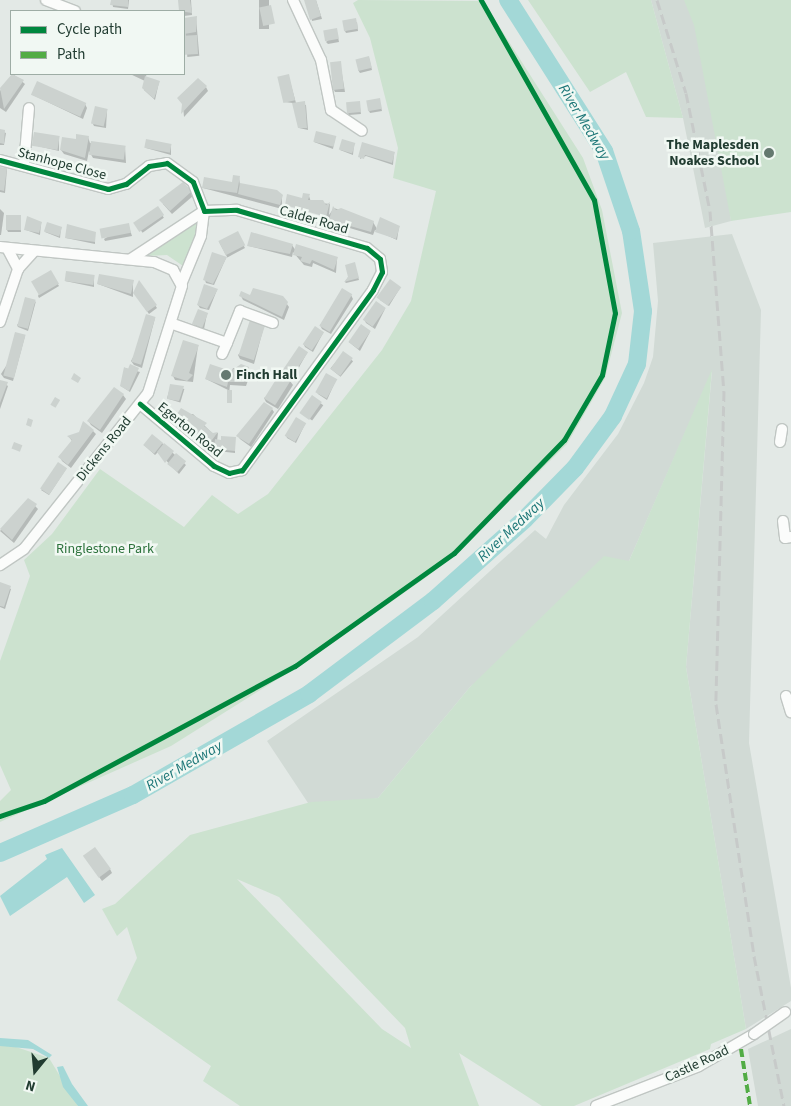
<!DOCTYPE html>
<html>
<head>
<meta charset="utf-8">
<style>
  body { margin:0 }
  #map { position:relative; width:791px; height:1106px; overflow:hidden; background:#e3e9e6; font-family:"Source Sans 3",sans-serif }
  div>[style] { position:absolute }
  .built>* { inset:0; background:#d1dad5 }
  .green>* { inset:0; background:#cce2cf }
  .water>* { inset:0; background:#a3d8d7 }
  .shadow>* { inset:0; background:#0003; transform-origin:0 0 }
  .river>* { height:18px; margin:-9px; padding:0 9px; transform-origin:9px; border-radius:9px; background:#a3d8d7 }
  .building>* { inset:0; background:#ccd2cf; transform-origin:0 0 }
  .roads { filter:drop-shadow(1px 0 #c0c6c3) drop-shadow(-1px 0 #c0c6c3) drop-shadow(0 1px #c0c6c3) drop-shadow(0 -1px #c0c6c3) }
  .minor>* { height:10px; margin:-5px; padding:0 5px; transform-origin:5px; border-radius:5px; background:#fbfcfb }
  .rail>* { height:3px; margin-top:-1.5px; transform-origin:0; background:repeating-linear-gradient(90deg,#c7cac9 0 10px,transparent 0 15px) }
  .bridges { filter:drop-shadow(1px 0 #c0c6c3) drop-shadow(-1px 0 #c0c6c3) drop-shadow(0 1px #c0c6c3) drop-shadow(0 -1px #c0c6c3) }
  .minor-bridge>* { height:10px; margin:-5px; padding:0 5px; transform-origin:5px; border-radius:5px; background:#fbfcfb }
  .quiet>* { height:4px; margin-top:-2px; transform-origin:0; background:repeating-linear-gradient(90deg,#52ac45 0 8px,transparent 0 12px) }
  .cycleway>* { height:5px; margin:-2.5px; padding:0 2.5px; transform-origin:2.5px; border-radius:2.5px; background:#00873e }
  .dots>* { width:14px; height:14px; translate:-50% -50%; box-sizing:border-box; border:2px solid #f1f8f3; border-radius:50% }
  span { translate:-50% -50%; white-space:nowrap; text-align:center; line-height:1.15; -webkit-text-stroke:5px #f1f8f3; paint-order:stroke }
  .poi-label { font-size:14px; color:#213c31; font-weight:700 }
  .right { translate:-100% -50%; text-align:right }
  .left { translate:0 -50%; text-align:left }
  .street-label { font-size:14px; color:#213c31 }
  .park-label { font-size:14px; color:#2c723c }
  .water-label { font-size:15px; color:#1c7677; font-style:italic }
  .legend { position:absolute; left:10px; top:10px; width:175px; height:65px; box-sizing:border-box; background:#f1f8f3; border:1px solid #9eada5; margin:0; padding:6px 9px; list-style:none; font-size:15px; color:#213c31 }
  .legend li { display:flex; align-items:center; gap:10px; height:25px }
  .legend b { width:25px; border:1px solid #9eada5 }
  .north { position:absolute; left:10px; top:1046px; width:50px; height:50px; -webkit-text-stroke:4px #f1f8f3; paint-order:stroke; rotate:197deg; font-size:14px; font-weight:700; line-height:20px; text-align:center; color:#213c31 }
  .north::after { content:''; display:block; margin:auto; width:18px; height:22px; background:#213c31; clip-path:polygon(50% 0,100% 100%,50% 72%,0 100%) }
</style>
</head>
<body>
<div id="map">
  <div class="built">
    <div style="clip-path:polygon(651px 0,791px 0,791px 212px,716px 92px,731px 221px,705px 228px,683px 118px)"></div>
    <div style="clip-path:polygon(732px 234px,761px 310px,749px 743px,791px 988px,791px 1001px,746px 1029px,686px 667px,712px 371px,629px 561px,470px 687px,378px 798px,314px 812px,267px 741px,418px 637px,535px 530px,546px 539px,564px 505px,618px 434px,644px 383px,653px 357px,658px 301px,653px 243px)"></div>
    <div style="clip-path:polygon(791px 1029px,791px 1106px,758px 1106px,748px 1049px)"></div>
  </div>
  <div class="green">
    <div style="clip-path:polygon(358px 0,483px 1px,583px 158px,602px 210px,622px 313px,605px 378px,567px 444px,453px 557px,425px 578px,313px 657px,171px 746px,0 822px,0 801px,11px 790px,0 765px,0 661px,30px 576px,24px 560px,52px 534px,100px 469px,184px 527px,212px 495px,238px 514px,268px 494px,382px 350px,411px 301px,436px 191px,393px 178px,398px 148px,370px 38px,353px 3px)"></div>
    <div style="clip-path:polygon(528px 0,651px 0,683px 118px,646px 117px,626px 72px,590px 92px)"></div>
    <div style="clip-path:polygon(684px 0,791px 0,791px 212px,731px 221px,694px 25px)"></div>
    <div style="clip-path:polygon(195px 223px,200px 227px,186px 268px,167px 255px,147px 256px)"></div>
    <div style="clip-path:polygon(evenodd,712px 369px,686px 667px,746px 1029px,711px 1044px,710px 1049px,574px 1106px,542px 1106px,459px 1053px,479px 1106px,240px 1106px,203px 1081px,211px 1066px,117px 1000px,137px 958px,127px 927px,117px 936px,102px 909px,115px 904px,190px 835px,311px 802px,378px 798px,470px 687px,604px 556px,629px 561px,712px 369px,237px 879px,279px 897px,405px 1028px,411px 1048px,382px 1029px,237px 879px)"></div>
    <div style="clip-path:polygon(7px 1044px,49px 1058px,78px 1106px,0 1106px,0 1046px)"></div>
  </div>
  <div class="water">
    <div style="clip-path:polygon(62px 848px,95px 895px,84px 903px,67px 877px,10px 916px,0 896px,47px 859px,45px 855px)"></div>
    <div style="clip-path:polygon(0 1038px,28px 1040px,52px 1055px,49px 1058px,33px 1049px,0 1046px)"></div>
    <div style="clip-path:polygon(63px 1066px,72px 1084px,88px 1106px,78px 1106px,63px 1087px,57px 1067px)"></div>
  </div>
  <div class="shadow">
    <div style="clip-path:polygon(112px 0,129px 0,128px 9px,113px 7px)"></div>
    <div style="clip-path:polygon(179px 0,191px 0,192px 15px,184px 16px)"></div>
    <div style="left:259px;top:0;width:10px;height:29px"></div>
    <div style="clip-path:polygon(309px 0,316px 0,322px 19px,312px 21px)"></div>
    <div style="left:196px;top:18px;width:38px;height:12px;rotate:85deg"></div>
    <div style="clip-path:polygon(357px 22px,358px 31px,346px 33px,345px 31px)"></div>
    <div style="clip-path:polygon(337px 32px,339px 42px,328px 44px,326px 42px)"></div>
    <div style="clip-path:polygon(369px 58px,372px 70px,360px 73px,358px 70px)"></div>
    <div style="clip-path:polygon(340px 62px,345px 92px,335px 92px,334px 90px)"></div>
    <div style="clip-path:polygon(13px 74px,25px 84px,6px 112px,0 108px,0 91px)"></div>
    <div style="clip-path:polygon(130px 74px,147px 74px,145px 78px,159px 82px,155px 100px,144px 90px,145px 81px)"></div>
    <div style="clip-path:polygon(289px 78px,296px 103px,306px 105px,308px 130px,299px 128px,293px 103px,284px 102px)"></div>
    <div style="clip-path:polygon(206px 87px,208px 91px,184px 117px,183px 105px)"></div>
    <div style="clip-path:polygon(33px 95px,85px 104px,87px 108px,83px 119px)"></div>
    <div style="clip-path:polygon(379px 99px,382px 111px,370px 113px,369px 111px)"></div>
    <div style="clip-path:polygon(359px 102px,361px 114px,349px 115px,348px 113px)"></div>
    <div style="clip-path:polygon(107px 110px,106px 128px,94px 126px,93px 124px)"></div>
    <div style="clip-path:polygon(0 131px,6px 133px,4px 145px,0 145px)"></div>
    <div style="clip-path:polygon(59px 137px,59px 151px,33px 145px)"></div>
    <div style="clip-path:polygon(88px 137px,90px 143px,125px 147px,126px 163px,93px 158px,89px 151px,87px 161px,64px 154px,61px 150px)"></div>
    <div style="clip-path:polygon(335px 138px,333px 149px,314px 142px)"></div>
    <div style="clip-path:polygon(354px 144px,353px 155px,340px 150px)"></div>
    <div style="clip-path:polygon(363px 144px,394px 153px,393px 165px,366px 156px,360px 159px)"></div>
    <div style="clip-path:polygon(171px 145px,171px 155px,146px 148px)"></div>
    <div style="clip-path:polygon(7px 169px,5px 193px,0 192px,0 173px)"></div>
    <div style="clip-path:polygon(239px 177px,240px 185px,282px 196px,282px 209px,203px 188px,205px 178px,233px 184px)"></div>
    <div style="clip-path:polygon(191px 192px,193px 196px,172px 214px,163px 204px)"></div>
    <div style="clip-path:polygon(309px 196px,311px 202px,330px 204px,329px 215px,334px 208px,373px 222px,377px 229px,399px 227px,397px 240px,375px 230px,373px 235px,333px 223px,329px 217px,286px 204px)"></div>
    <div style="left:157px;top:208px;width:12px;height:26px;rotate:55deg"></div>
    <div style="clip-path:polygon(0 209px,4px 213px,1px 235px,0 235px)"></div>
    <div style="clip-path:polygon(20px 217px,21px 232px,8px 232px,7px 230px)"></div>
    <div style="clip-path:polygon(41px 223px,40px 235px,26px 230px)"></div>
    <div style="clip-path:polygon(128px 224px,132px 236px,105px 241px,104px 239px)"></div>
    <div style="clip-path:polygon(61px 228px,60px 238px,45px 232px)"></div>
    <div style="clip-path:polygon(95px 233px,95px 244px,66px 238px)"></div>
    <div style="left:237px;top:233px;width:17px;height:20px;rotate:62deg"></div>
    <div style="clip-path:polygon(292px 245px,296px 251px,337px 258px,336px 273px,313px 263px,312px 267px,304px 265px,293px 252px,292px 257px,249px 246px)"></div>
    <div style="clip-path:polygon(226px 258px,214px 285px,206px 283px,205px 280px)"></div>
    <div style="clip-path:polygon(355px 266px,359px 280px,346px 283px,345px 282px)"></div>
    <div style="clip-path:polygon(50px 272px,59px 286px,39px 298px,38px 296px)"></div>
    <div style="clip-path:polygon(94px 276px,94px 287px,65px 281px)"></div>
    <div style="clip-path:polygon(133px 281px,133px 297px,98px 284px)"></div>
    <div style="clip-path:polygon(141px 285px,157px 308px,149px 314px,136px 295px)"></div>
    <div style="clip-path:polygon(400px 288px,389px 306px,380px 300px)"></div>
    <div style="clip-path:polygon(254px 289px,282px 297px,289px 307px,284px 320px,243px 300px,241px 296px,251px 296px)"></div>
    <div style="clip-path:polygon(217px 290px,209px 310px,200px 308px,198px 305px)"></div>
    <div style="clip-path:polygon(351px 295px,353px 299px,331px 334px,322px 329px,320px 325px)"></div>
    <div style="clip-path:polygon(36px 301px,28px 331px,18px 327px,17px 325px)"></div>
    <div style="clip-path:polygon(385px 309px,375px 329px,366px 323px,365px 321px)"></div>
    <div style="clip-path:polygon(207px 314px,204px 329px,196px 326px,194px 324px)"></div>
    <div style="clip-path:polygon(155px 318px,142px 368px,134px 365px,131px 361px)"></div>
    <div style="clip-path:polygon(264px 326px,254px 364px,240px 359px,238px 355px)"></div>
    <div style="clip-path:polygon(370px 332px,360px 351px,349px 342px)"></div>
    <div style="clip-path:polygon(323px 333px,313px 352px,305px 347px,304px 345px)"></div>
    <div style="clip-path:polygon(25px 336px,13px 381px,4px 378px,1px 374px)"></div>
    <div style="clip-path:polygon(198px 346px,193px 382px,175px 380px,173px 376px)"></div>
    <div style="clip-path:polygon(307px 353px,293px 378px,285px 373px,284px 371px)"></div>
    <div style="left:343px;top:353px;width:13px;height:20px;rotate:39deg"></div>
    <div style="clip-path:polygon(125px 368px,140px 372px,130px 392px,121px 386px)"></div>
    <div style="clip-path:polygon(233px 368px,251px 372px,246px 386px,230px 385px,228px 403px,228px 390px,206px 379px,231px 373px)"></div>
    <div style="clip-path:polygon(336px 380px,327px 400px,318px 394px,317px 392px)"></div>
    <div style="clip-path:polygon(0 381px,8px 386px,0 409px)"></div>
    <div style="clip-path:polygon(290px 381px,293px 385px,278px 409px,266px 402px,264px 398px)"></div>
    <div style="left:171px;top:385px;width:14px;height:14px;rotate:17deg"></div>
    <div style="clip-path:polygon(123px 395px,126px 399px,102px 433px,91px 425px,89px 422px)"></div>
    <div style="left:312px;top:397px;width:14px;height:19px;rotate:36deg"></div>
    <div style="clip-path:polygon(272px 409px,274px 412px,251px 447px,240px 439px,238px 436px)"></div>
    <div style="clip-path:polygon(193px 414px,213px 434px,218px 433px,217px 441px,235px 438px,235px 453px,217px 451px,216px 441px,212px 447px,176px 417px)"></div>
    <div style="clip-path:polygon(305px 424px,296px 443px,287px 438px,286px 435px)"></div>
    <div style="clip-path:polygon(93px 431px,96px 434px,71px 468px,62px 461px,60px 457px,72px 441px,69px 437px)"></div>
    <div style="clip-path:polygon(162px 443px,186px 465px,179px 474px,158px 452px,155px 455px,144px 445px)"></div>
    <div style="clip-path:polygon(66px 469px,49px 495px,41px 490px)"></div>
    <div style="clip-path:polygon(29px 500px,38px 509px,14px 543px,0 531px)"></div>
    <div style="clip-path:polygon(0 584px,11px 589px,5px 609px,0 607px)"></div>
    <div style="clip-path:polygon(87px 860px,110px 869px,112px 873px,102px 881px)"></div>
  </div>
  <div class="river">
    <div style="left:0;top:853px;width:145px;rotate:-23.6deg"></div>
    <div style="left:133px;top:795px;width:203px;rotate:-29.8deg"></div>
    <div style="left:309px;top:694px;width:155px;rotate:-36.9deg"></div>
    <div style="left:433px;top:601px;width:123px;rotate:-41.7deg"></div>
    <div style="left:525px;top:519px;width:71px;rotate:-45.6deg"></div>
    <div style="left:575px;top:468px;width:64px;rotate:-53.8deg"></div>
    <div style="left:613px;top:416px;width:57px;rotate:-65.2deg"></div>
    <div style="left:637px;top:364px;width:53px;rotate:-83.5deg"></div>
    <div style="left:643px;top:311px;width:81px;rotate:-98.5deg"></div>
    <div style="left:631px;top:231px;width:84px;rotate:-108.6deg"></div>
    <div style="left:604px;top:151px;width:179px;rotate:-122.4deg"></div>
  </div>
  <div class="building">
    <div style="clip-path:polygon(111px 0,128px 0,128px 7px,110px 5px)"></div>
    <div style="clip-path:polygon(178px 0,190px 0,192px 13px,179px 11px)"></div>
    <div style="clip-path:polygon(304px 0,316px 0,321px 16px,310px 20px)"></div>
    <div style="left:271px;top:5px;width:19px;height:12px;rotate:78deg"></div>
    <div style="clip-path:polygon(197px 16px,196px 32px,184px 34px,184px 18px)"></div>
    <div style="left:356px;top:18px;width:11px;height:14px;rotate:80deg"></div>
    <div style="left:337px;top:28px;width:11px;height:14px;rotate:80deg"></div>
    <div style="left:197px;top:35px;width:19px;height:13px;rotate:87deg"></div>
    <div style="left:369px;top:56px;width:12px;height:14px;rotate:76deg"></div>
    <div style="left:341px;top:61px;width:28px;height:11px;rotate:84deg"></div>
    <div style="clip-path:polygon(12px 74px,24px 80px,4px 109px,0 88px)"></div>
    <div style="left:289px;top:74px;width:27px;height:12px;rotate:77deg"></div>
    <div style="clip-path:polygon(145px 76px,160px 81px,154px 99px,142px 88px)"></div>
    <div style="clip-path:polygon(198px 78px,207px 86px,181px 114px,182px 104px,177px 98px)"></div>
    <div style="left:37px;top:81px;width:54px;height:15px;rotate:24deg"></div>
    <div style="left:380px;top:98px;width:11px;height:14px;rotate:80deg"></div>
    <div style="clip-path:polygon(305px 101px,307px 128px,298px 128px,292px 103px)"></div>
    <div style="left:360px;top:101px;width:11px;height:14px;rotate:85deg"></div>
    <div style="left:95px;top:106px;width:13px;height:18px;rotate:13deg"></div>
    <div style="clip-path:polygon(0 129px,5px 130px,4px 144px,0 143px)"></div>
    <div style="left:316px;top:131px;width:21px;height:11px;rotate:14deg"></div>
    <div style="left:34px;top:132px;width:26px;height:14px;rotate:9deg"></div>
    <div style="clip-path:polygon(76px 134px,89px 136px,85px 158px,60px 150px,62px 137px,76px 139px)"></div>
    <div style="left:146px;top:139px;width:26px;height:9px;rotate:11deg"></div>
    <div style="left:342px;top:139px;width:14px;height:11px;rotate:17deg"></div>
    <div style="left:91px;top:141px;width:35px;height:14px;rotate:8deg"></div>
    <div style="clip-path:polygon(362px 142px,395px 152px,392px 163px,365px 155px,364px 159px,358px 157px)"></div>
    <div style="clip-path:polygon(0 167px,7px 168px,4px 191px,0 190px)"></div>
    <div style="clip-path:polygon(233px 175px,240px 176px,237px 193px,202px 188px,204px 177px,232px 182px)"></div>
    <div style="clip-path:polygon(183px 182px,192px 191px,170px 211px,159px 200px)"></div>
    <div style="clip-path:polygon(240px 183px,277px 190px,283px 195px,280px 205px,238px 194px)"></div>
    <div style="clip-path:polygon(303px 193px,310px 194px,308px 200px,323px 200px,326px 205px,330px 202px,326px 217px,285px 205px,287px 194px,302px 198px)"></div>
    <div style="left:158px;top:206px;width:11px;height:30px;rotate:56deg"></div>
    <div style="clip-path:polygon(333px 206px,336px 210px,341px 208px,374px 221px,371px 232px,329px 220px)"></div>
    <div style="left:6px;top:215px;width:15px;height:15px"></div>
    <div style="clip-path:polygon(27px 216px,42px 222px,39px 233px,24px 230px)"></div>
    <div style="clip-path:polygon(380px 217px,400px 226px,396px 239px,375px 232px)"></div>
    <div style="left:47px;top:222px;width:16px;height:10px;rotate:18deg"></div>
    <div style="left:129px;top:223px;width:10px;height:30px;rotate:79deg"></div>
    <div style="clip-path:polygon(67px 224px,96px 232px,95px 242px,65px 238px)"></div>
    <div style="left:238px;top:231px;width:16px;height:22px;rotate:63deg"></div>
    <div style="clip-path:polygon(251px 232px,293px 244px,290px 254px,247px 246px)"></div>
    <div style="clip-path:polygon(296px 244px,338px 257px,334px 270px,312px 260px,310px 264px,300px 261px,302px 257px,293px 255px)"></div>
    <div style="clip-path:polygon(212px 252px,227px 257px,213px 284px,203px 280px)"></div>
    <div style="clip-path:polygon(355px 262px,359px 278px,344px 282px,348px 277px,345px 265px)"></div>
    <div style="left:51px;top:270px;width:16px;height:23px;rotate:60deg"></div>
    <div style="left:66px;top:271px;width:29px;height:10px;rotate:8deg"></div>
    <div style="clip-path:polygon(99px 274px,134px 280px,131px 294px,97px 284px)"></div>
    <div style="left:390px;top:279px;width:14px;height:23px;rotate:36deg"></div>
    <div style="clip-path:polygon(139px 280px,157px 305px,147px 312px,133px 293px)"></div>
    <div style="clip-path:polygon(204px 284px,218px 289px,207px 309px,197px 305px)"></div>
    <div style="clip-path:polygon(253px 288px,283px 296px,288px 302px,282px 317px,239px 296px,241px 291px,250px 295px)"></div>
    <div style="left:342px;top:288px;width:12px;height:44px;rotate:31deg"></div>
    <div style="left:25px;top:297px;width:11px;height:30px;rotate:15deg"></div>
    <div style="left:376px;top:301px;width:12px;height:23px;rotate:35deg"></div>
    <div style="left:198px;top:309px;width:11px;height:16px;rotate:22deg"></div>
    <div style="left:146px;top:314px;width:10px;height:50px;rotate:17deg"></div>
    <div style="left:250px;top:320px;width:16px;height:37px;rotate:18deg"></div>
    <div style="left:361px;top:324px;width:12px;height:22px;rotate:35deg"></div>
    <div style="left:315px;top:326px;width:11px;height:22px;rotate:34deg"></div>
    <div style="left:15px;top:332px;width:11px;height:45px;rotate:15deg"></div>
    <div style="clip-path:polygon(183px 340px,199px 345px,189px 373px,193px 375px,187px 381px,171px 376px)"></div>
    <div style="left:299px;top:346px;width:11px;height:30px;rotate:34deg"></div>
    <div style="left:343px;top:351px;width:12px;height:22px;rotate:35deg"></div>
    <div style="clip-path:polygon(130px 364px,139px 368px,129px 391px,120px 386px,124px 367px,128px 369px)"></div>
    <div style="clip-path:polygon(210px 364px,231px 371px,241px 364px,249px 367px,244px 382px,228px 382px,227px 387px,205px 379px)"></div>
    <div style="clip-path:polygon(74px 373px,81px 378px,78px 383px,71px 379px)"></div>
    <div style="left:280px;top:373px;width:13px;height:30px;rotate:32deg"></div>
    <div style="left:326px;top:373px;width:13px;height:22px;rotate:29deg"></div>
    <div style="clip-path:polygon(0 380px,8px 382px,0 403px)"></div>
    <div style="clip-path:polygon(170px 384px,184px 386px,179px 401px,167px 399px)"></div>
    <div style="clip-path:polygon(114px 387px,124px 394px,100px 430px,87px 421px)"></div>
    <div style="left:227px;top:390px;width:5px;height:13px"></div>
    <div style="left:312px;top:395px;width:12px;height:22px;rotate:35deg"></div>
    <div style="left:55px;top:397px;width:6px;height:9px;rotate:31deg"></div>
    <div style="clip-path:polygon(264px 402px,273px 408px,249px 444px,236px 436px)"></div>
    <div style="clip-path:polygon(181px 408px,207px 423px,204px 426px,213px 433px,218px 432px,209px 444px,175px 417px)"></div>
    <div style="left:296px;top:417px;width:12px;height:22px;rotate:31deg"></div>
    <div style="clip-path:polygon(28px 418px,33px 420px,31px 427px,26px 425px)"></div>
    <div style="clip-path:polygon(83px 421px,94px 430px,68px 465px,58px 457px,72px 440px,67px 436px,79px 432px)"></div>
    <div style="left:152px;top:434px;width:14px;height:14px;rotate:39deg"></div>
    <div style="clip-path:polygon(221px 436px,236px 437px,235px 451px,214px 449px,215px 439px,221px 440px)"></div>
    <div style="left:14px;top:442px;width:9px;height:7px;rotate:21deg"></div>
    <div style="clip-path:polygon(164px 443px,174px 451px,165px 463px,157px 452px)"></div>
    <div style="left:176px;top:453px;width:13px;height:14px;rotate:39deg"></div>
    <div style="left:58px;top:462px;width:11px;height:32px;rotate:34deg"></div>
    <div style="clip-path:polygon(28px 498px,37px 504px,12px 540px,0 529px)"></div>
    <div style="clip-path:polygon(0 582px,11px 586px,4px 607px,0 606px)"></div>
    <div style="left:95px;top:847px;width:27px;height:15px;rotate:54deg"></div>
  </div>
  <div class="roads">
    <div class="minor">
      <div style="left:46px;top:0;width:31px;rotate:21deg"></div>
      <div style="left:293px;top:0;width:66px;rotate:65deg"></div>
      <div style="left:321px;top:60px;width:51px;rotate:78.7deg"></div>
      <div style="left:331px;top:110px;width:37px;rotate:34deg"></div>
      <div style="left:0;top:160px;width:112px;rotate:15deg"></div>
      <div style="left:108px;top:189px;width:19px;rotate:-16deg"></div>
      <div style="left:126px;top:184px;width:29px;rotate:-38deg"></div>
      <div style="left:149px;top:166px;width:18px;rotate:-9deg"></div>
      <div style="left:167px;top:163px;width:32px;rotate:36deg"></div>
      <div style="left:193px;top:182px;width:31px;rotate:69deg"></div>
      <div style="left:204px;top:211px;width:33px;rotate:-2deg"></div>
      <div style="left:237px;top:210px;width:135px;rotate:16.3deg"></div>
      <div style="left:367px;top:248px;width:17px;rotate:40deg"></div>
      <div style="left:380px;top:259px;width:13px;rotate:81deg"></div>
      <div style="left:382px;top:272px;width:20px;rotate:117deg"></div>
      <div style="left:373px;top:290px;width:223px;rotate:126deg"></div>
      <div style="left:242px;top:470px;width:13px;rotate:167deg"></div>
      <div style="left:229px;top:473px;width:17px;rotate:-155deg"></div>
      <div style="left:214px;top:466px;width:97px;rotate:-140deg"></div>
      <div style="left:24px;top:165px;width:57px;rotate:-85deg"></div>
      <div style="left:0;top:247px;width:155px;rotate:5.6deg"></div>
      <div style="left:154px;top:262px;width:21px;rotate:23deg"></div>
      <div style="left:173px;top:270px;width:18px;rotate:61deg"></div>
      <div style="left:182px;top:286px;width:112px;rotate:107.6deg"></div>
      <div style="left:148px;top:393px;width:199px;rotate:128.5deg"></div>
      <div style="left:24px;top:549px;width:29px;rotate:146deg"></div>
      <div style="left:7px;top:248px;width:24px;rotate:62deg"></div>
      <div style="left:131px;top:259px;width:87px;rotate:-33.3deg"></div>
      <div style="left:204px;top:211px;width:25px;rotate:97deg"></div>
      <div style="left:201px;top:236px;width:50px;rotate:112.4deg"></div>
      <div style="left:0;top:322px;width:56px;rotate:-71.2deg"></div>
      <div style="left:18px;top:269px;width:24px;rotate:-48deg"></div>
      <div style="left:173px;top:324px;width:57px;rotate:19.4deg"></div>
      <div style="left:227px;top:343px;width:12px;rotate:114deg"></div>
      <div style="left:227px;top:343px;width:35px;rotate:-68deg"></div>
      <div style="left:240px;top:311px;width:35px;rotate:20deg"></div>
      <div style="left:780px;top:442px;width:13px;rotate:-81deg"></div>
      <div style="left:783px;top:521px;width:17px;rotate:83deg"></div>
      <div style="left:785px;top:538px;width:6px;rotate:-9deg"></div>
      <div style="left:786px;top:696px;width:17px;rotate:73deg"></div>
      <div style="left:596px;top:1106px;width:110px;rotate:-21.2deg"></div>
      <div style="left:699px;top:1066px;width:64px;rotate:-30.2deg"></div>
    </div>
  </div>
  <div class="rail">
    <div style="left:657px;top:0;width:97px;rotate:72.7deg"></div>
    <div style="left:686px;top:93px;width:120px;rotate:78.5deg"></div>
    <div style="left:710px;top:211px;width:181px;rotate:85.6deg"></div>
    <div style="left:724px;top:391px;width:313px;rotate:91.5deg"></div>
    <div style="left:716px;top:704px;width:255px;rotate:81.4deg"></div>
    <div style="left:754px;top:956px;width:153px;rotate:78.7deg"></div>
  </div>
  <div class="bridges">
    <div class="minor-bridge">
      <div style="left:754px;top:1034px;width:38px;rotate:-35deg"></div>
    </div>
  </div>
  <div class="quiet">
    <div style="left:741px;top:1049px;width:58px;rotate:81deg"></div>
  </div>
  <div class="cycleway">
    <div style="left:0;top:160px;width:112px;rotate:15deg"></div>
    <div style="left:108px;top:189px;width:19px;rotate:-16deg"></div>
    <div style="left:126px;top:184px;width:29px;rotate:-38deg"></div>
    <div style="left:149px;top:166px;width:18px;rotate:-9deg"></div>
    <div style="left:167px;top:163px;width:32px;rotate:36deg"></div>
    <div style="left:193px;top:182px;width:31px;rotate:69deg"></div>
    <div style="left:204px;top:211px;width:33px;rotate:-2deg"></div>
    <div style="left:237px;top:210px;width:135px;rotate:16.3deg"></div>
    <div style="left:367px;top:248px;width:17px;rotate:40deg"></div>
    <div style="left:380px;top:259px;width:13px;rotate:81deg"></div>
    <div style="left:382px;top:272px;width:20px;rotate:117deg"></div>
    <div style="left:373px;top:290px;width:223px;rotate:126deg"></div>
    <div style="left:242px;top:470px;width:13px;rotate:167deg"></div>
    <div style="left:229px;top:473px;width:17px;rotate:-155deg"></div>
    <div style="left:214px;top:466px;width:97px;rotate:-140deg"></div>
    <div style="left:0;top:816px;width:46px;rotate:-18.8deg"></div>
    <div style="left:44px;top:801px;width:285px;rotate:-28.3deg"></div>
    <div style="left:295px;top:666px;width:195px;rotate:-35.4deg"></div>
    <div style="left:454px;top:553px;width:158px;rotate:-45.8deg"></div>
    <div style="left:564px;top:440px;width:75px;rotate:-59.7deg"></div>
    <div style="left:602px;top:375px;width:63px;rotate:-78.2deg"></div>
    <div style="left:615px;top:313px;width:115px;rotate:-100.5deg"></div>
    <div style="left:594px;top:200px;width:230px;rotate:-119.5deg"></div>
  </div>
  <div class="dots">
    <div style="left:769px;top:153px;background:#657970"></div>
    <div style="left:226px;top:375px;background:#657970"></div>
  </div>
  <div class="poi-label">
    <span class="right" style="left:759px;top:153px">The Maplesden<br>Noakes School</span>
    <span class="left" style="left:236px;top:375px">Finch Hall</span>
  </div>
  <div class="street-label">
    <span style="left:62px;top:164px;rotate:15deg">Stanhope Close</span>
    <span style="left:314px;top:220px;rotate:16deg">Calder Road</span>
    <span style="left:190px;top:430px;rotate:39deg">Egerton Road</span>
    <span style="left:104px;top:449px;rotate:-51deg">Dickens Road</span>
    <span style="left:697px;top:1064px;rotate:-25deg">Castle Road</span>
  </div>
  <div class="park-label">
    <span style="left:105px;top:549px">Ringlestone Park</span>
  </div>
  <div class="water-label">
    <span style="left:584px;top:122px;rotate:59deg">River Medway</span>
    <span style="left:511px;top:530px;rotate:-43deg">River Medway</span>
    <span style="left:184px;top:766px;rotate:-30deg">River Medway</span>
  </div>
  <ul class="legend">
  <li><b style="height:6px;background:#00873e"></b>Cycle path</li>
  <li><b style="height:6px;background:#52ac45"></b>Path</li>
  </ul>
  <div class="north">N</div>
</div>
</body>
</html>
